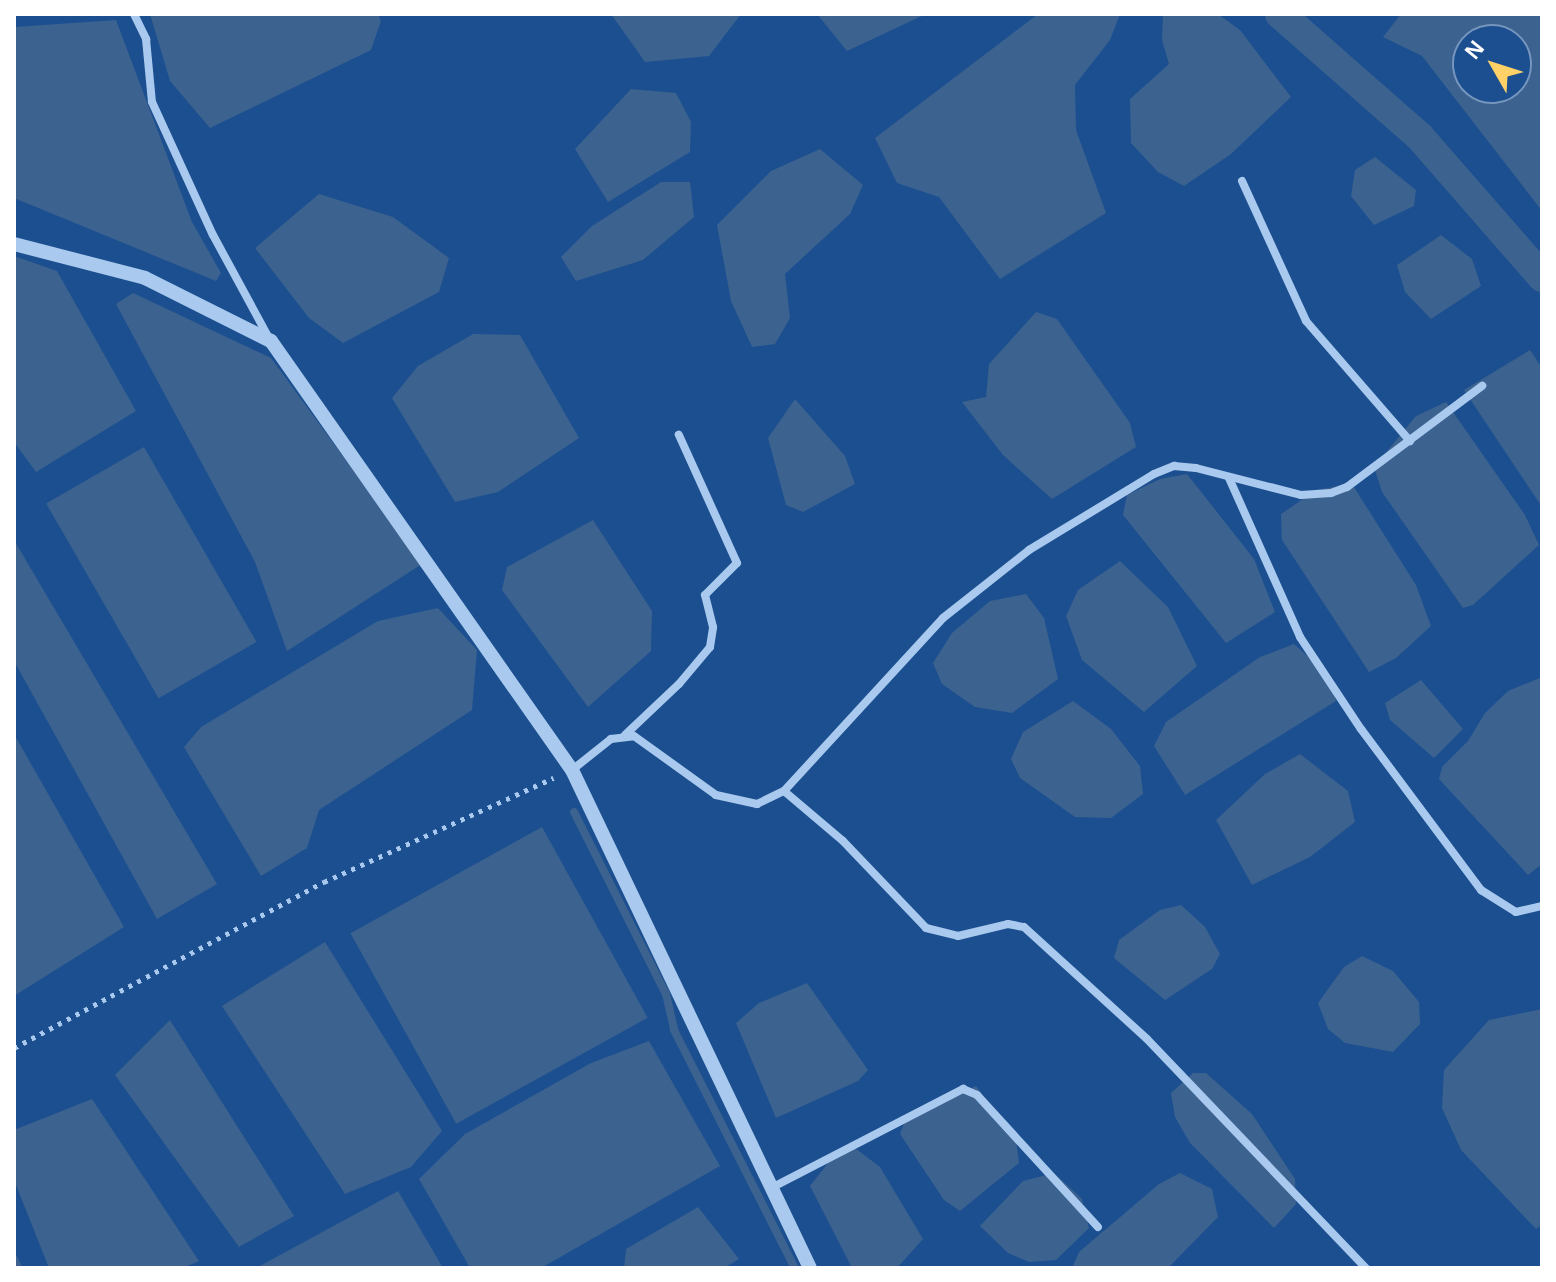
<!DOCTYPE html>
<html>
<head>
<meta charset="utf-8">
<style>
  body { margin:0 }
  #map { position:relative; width:1556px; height:1282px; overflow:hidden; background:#1b4f8f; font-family:Helvetica,sans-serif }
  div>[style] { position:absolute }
  .water>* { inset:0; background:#3c6290; transform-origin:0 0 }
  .stream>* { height:8px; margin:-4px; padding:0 4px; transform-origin:4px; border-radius:4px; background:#3c6290 }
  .canal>* { height:30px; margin:-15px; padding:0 15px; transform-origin:15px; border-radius:15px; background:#3c6290 }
  .path>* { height:5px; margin-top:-2.5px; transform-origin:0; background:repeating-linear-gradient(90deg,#a9c9ee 0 4px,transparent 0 10px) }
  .minor>* { height:8px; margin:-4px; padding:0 4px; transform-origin:4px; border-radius:4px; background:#a9c9ee }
  .tertiary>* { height:14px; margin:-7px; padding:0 7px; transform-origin:7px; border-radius:7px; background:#a9c9ee }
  span { translate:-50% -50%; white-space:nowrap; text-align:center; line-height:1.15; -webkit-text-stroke:8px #1b4f8f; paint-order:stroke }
  .frame { position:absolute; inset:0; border:16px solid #fff; pointer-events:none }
  .north { position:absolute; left:1452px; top:24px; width:80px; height:80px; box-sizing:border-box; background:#1b4f8f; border:2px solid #7695bc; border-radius:50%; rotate:309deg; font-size:22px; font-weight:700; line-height:32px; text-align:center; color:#fff }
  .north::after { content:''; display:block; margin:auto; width:28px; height:36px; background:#ffd166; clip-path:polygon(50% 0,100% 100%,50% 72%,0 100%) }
</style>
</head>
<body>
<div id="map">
  <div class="water">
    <div style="clip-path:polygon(150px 14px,378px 14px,381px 21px,371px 50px,210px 128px,170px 81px)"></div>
    <div style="clip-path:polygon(611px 14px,741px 14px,709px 56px,645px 62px)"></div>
    <div style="clip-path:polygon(817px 14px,926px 14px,847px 51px)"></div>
    <div style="clip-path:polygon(1038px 14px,1120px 14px,1110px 40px,1075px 85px,1076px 130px,1106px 213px,1000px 279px,939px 197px,897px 183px,875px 138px)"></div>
    <div style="clip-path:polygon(1163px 14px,1218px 14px,1240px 30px,1291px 97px,1231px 154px,1184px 186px,1158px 172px,1131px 143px,1130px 99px,1169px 64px,1162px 40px)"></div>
    <div style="clip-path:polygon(evenodd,1401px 14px,1542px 14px,1542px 211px,1422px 56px,1383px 37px,1401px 14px,1468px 40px,1516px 40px,1516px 88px,1468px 88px,1468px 40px)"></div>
    <div style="clip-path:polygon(116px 20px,192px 222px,221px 273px,216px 281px,14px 198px,15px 27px)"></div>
    <div style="clip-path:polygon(631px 89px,676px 93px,691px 122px,690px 152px,608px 202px,575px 149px)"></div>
    <div style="clip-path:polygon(820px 149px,863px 185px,850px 214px,785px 274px,790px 318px,775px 344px,752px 347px,731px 301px,717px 225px,771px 171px)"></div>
    <div style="clip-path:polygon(1375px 157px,1416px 190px,1414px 206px,1374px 225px,1351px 196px,1355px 170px)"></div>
    <div style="clip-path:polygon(661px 182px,690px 182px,694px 217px,643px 260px,576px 281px,561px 257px,592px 226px)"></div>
    <div style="clip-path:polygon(319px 194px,393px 217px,449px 258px,439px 292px,343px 343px,309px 318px,255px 248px)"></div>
    <div style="clip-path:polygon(1441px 235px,1472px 259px,1481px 286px,1431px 319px,1405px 292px,1397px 265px)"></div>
    <div style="clip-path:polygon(14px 256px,57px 271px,136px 411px,36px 472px,14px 442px)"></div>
    <div style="clip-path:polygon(133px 293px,271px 358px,422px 564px,287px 651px,255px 562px,116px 304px)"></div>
    <div style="clip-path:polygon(1036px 312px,1057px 319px,1130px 423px,1136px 447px,1052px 499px,1003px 455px,962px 402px,986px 397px,989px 364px)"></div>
    <div style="clip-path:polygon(473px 334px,520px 335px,579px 438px,498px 492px,455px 502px,392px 398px,418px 366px)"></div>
    <div style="clip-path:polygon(1530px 350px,1542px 368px,1542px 507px,1464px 390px)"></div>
    <div style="clip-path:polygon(795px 399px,845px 456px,855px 484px,803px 512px,786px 505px,768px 438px)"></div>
    <div style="clip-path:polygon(1446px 402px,1525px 515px,1539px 545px,1473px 605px,1463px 608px,1382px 492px,1374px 467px,1416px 416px)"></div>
    <div style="left:144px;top:447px;width:225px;height:113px;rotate:60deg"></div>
    <div style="clip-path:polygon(1187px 474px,1254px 559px,1275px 612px,1226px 643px,1123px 515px,1127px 495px,1160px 479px)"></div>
    <div style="clip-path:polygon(1352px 484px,1416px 585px,1431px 626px,1396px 658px,1369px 672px,1282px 540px,1281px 514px,1316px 490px)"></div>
    <div style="clip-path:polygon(593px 520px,652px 611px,651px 651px,588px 707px,502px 590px,507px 567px)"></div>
    <div style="clip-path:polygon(14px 540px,217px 884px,157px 919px,14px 661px)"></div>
    <div style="clip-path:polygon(1120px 561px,1168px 607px,1197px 666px,1144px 712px,1082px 660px,1066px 616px,1078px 590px)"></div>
    <div style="clip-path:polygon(1026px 594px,1044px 618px,1058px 679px,1012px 713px,975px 707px,942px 684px,933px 663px,952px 633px,990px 601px)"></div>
    <div style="clip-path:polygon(438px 608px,477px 650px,472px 710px,319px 810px,307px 848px,261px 876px,184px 747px,201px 727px,378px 621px)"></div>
    <div style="clip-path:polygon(1294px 644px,1331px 677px,1336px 701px,1185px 795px,1154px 746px,1166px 722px,1260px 657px)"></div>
    <div style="clip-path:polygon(1542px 677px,1542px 864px,1528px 875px,1439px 779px,1442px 767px,1468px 741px,1485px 713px,1508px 691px)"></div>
    <div style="clip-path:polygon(1421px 680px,1463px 729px,1434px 758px,1390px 720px,1385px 703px)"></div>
    <div style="clip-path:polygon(1073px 701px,1111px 729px,1140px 766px,1143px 794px,1111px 818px,1075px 817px,1020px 778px,1011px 759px,1023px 732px)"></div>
    <div style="clip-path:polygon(14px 734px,124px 927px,14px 996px)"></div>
    <div style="clip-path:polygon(1300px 754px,1348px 791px,1355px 822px,1310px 857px,1252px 885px,1216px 820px,1265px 774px)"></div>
    <div style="left:542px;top:827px;width:218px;height:219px;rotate:61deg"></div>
    <div style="clip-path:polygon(1181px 905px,1205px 927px,1220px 954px,1212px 969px,1165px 1000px,1114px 958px,1119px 940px,1160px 910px)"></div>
    <div style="clip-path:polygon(325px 942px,442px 1131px,411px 1167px,345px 1194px,222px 1006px)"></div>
    <div style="clip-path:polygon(1362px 956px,1393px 971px,1419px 1002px,1420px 1024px,1393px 1052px,1345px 1043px,1328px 1029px,1318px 1003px,1344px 967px)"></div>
    <div style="clip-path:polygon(807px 983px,868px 1070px,858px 1081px,776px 1118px,736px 1023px,759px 1003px)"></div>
    <div style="clip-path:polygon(1542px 1009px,1542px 1225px,1536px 1229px,1461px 1150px,1442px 1108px,1444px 1070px,1489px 1020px)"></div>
    <div style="clip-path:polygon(170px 1020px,294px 1216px,239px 1247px,115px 1075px)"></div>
    <div style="clip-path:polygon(649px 1041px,720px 1166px,541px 1268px,470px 1268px,419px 1179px,465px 1134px,591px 1063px)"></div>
    <div style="clip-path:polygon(1193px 1073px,1206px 1073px,1252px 1114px,1295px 1179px,1296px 1204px,1274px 1228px,1190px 1143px,1175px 1117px,1171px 1093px)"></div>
    <div style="clip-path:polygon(976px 1086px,1016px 1140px,1019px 1163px,960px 1211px,944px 1200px,900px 1134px,905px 1121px)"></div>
    <div style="clip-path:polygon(92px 1099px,199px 1261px,183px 1268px,49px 1268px,14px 1180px,14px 1130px)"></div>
    <div style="clip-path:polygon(855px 1148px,880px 1167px,923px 1239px,897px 1268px,852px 1268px,810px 1186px,828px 1163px)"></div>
    <div style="clip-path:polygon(1054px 1173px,1082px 1199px,1089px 1228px,1056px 1260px,1029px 1262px,1008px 1253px,980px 1226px,1023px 1181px)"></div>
    <div style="clip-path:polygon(1180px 1173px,1212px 1189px,1218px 1217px,1168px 1268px,1072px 1268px,1079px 1252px,1159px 1184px)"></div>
    <div style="clip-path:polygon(398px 1191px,443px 1268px,256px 1268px)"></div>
    <div style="clip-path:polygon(698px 1207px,739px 1259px,724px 1268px,624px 1268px,626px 1249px)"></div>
  </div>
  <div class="stream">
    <div style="left:574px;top:812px;width:204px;rotate:63.2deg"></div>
    <div style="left:666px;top:994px;width:37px;rotate:77deg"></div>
    <div style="left:674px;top:1030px;width:267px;rotate:63.1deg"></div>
    <div style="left:14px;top:1259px;width:10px;rotate:66deg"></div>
  </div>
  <div class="canal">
    <div style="left:1280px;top:14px;width:186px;rotate:41.3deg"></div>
    <div style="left:1420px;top:137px;width:186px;rotate:48.9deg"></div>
  </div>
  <div class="path">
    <div style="left:14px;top:1048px;width:352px;rotate:-28.2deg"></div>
    <div style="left:324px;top:882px;width:252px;rotate:-24.4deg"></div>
  </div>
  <div class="minor">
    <div style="left:134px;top:14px;width:28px;rotate:64deg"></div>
    <div style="left:146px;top:39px;width:63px;rotate:84.6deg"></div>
    <div style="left:152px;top:102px;width:146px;rotate:65.4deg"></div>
    <div style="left:213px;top:235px;width:117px;rotate:61.5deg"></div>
    <div style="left:1242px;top:181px;width:154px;rotate:65.4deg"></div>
    <div style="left:1306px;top:321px;width:159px;rotate:49.1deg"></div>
    <div style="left:1229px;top:478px;width:174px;rotate:65.9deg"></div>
    <div style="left:1300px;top:637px;width:110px;rotate:56.5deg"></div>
    <div style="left:1361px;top:729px;width:201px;rotate:53.3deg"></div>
    <div style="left:1481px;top:890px;width:41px;rotate:32.2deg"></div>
    <div style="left:1516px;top:912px;width:27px;rotate:-13deg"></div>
    <div style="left:625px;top:735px;width:74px;rotate:-43.4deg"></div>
    <div style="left:679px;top:684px;width:48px;rotate:-50deg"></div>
    <div style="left:710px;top:647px;width:20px;rotate:-81deg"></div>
    <div style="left:713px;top:627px;width:33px;rotate:-104deg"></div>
    <div style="left:705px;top:595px;width:45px;rotate:-45deg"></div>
    <div style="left:737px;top:563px;width:141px;rotate:-114.4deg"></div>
    <div style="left:572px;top:770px;width:50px;rotate:-38.5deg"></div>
    <div style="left:611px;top:739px;width:23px;rotate:-7deg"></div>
    <div style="left:634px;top:736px;width:101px;rotate:35.7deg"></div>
    <div style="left:716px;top:795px;width:42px;rotate:12.4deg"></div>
    <div style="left:757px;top:804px;width:30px;rotate:-26deg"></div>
    <div style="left:784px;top:791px;width:235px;rotate:-47.4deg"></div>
    <div style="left:943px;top:618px;width:110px;rotate:-38.3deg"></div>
    <div style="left:1029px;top:550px;width:146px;rotate:-31.3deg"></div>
    <div style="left:1154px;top:474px;width:22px;rotate:-22deg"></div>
    <div style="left:1174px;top:466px;width:22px;rotate:5deg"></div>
    <div style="left:1196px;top:468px;width:108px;rotate:14.4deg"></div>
    <div style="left:1301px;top:495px;width:30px;rotate:-4deg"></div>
    <div style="left:1331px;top:493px;width:17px;rotate:-21deg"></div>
    <div style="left:1347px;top:487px;width:169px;rotate:-36.8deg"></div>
    <div style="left:784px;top:791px;width:77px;rotate:40.3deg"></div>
    <div style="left:843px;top:841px;width:120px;rotate:46.3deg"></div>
    <div style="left:926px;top:928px;width:33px;rotate:14deg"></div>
    <div style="left:958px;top:936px;width:51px;rotate:-13.5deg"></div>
    <div style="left:1008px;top:924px;width:16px;rotate:11deg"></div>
    <div style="left:1024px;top:927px;width:166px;rotate:42.3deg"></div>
    <div style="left:1147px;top:1039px;width:317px;rotate:46.3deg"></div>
    <div style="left:775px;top:1186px;width:212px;rotate:-27.3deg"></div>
    <div style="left:963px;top:1089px;width:15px;rotate:23deg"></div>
    <div style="left:977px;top:1095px;width:179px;rotate:47.5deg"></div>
  </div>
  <div class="tertiary">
    <div style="left:14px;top:244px;width:135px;rotate:14.5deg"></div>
    <div style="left:145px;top:278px;width:141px;rotate:26.6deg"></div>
    <div style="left:271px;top:341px;width:524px;rotate:54.95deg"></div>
    <div style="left:572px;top:770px;width:552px;rotate:64.46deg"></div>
  </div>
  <div class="frame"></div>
  <div class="north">N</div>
</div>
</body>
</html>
